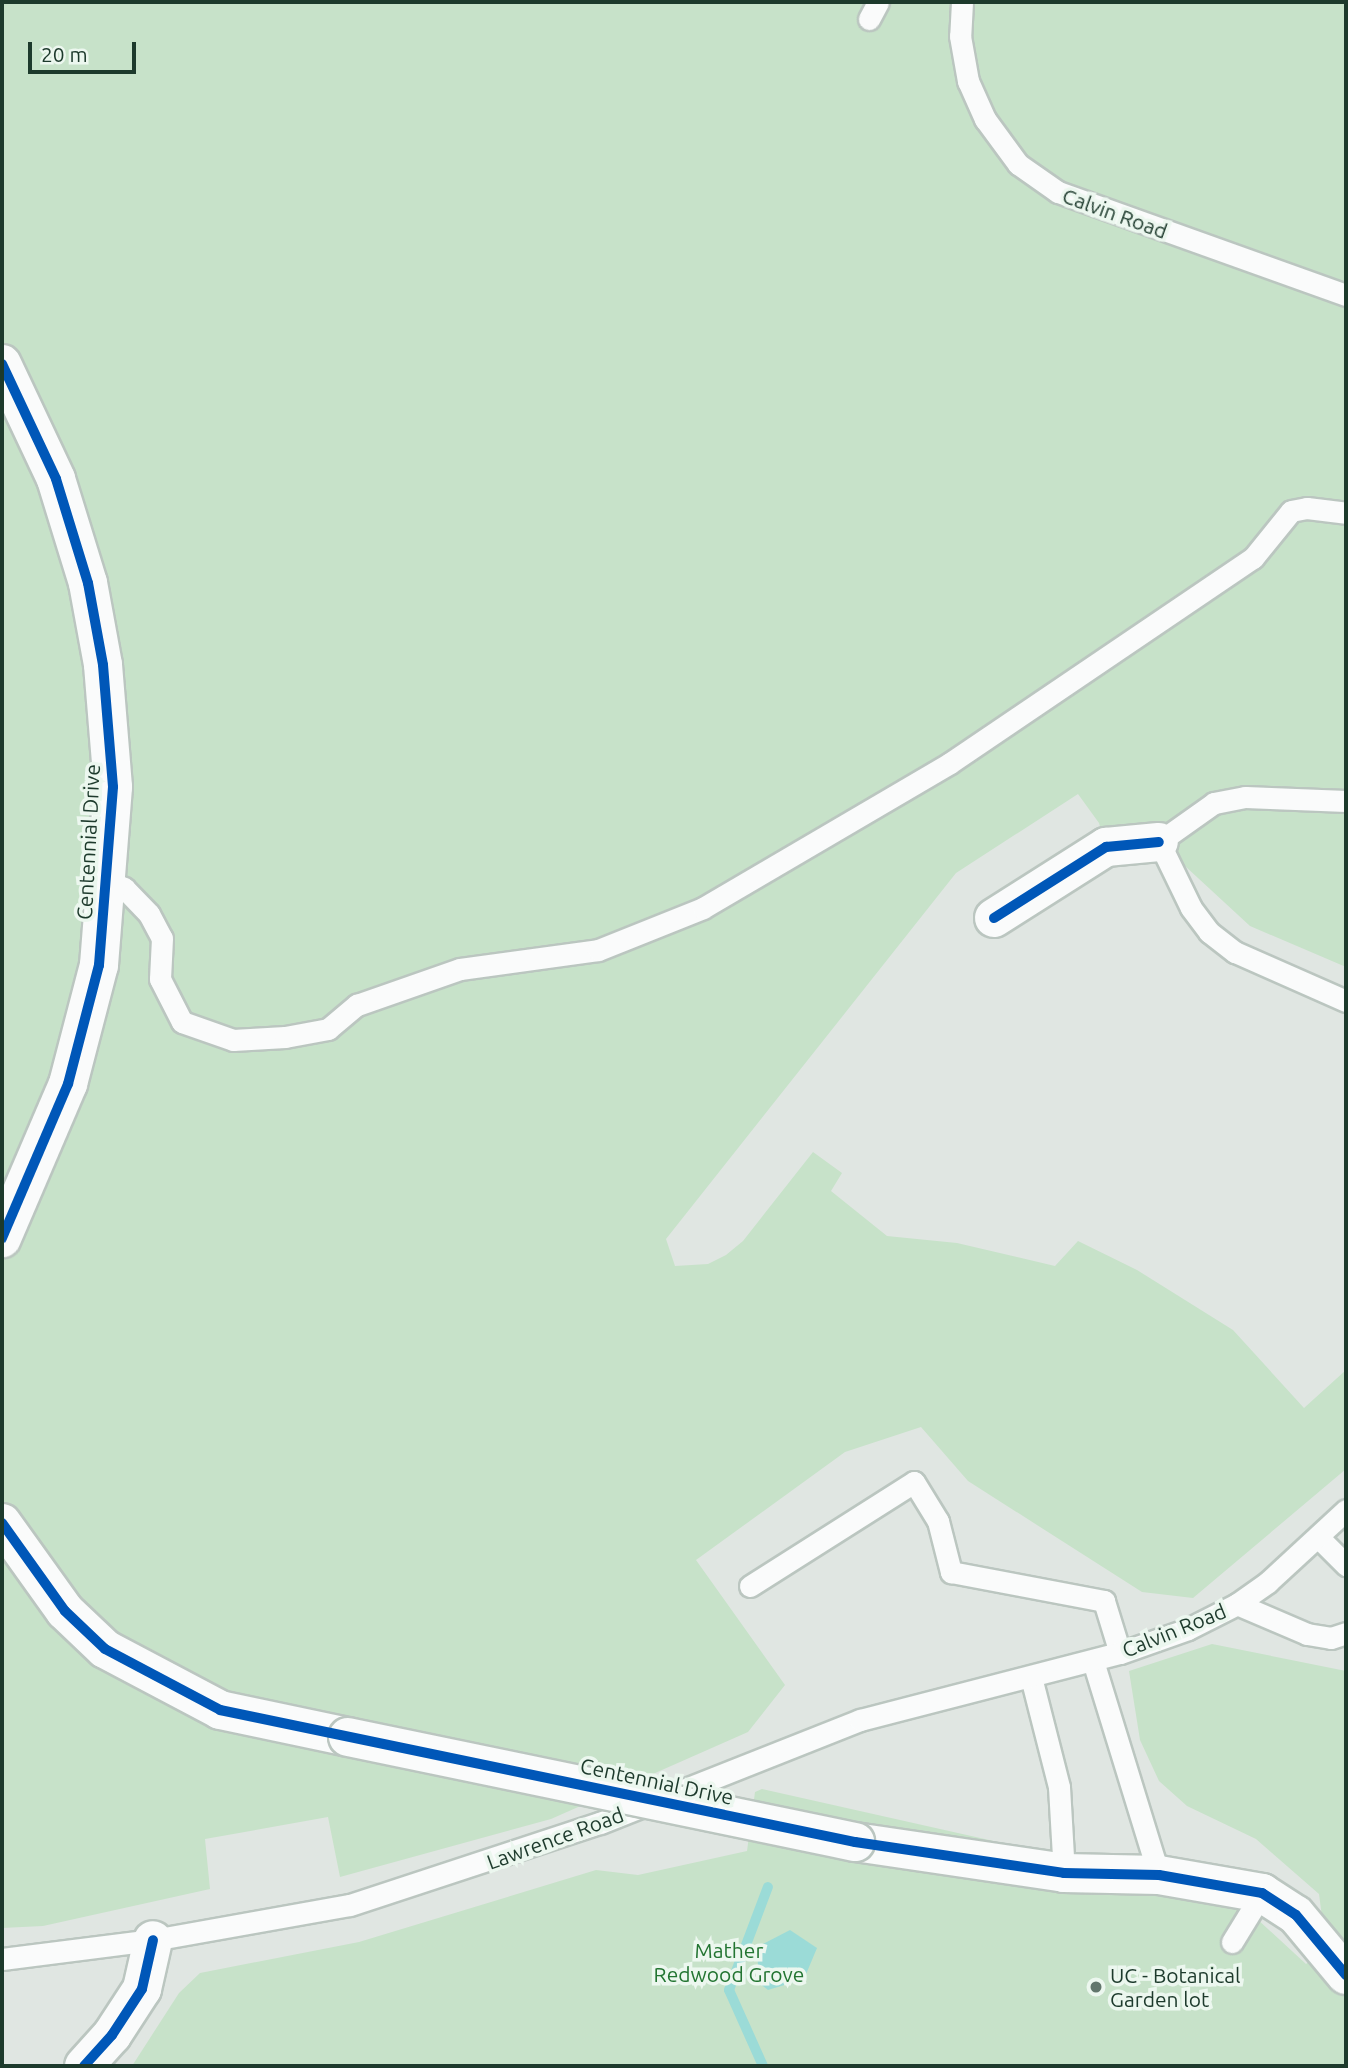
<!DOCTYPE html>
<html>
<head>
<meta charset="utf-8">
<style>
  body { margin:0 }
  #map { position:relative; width:1348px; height:2068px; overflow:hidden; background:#e0e6e2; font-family:Ubuntu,sans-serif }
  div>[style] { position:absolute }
  .green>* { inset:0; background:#c7e2c9 }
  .water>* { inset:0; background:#9bdbd7 }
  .stream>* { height:10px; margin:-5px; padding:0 5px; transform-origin:5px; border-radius:5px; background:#9bdbd7 }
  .roads { filter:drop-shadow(2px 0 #bbc6c0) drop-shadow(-2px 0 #bbc6c0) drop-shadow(0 2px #bbc6c0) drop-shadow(0 -2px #bbc6c0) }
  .lane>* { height:21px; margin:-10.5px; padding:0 10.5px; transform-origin:10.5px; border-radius:10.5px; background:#fafbfb }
  .street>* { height:38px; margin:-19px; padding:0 19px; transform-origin:19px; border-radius:19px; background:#fafbfb }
  .secondary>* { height:38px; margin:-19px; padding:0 19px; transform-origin:19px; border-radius:19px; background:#fafbfb }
  .bridges { filter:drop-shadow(2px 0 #bbc6c0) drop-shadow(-2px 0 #bbc6c0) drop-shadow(0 2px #bbc6c0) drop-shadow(0 -2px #bbc6c0) }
  .secondary-bridge>* { height:38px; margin:-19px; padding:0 19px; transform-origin:19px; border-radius:19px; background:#fafbfb }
  .cycleway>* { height:10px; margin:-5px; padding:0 5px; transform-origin:5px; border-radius:5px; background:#0057b8 }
  .dots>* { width:19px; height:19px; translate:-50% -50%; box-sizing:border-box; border:4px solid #ecf7ef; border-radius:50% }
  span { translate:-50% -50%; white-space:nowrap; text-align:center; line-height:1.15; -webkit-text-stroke:7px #ecf7ef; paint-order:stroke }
  .street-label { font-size:21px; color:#1d3a2c }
  .park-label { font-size:21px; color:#237532 }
  .poi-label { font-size:21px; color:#1d3a2c }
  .left { translate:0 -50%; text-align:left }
  .frame { position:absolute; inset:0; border:4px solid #1d3a2c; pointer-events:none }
  .scale { position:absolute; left:28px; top:42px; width:108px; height:32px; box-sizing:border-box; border:4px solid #1d3a2c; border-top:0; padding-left:9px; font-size:21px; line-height:24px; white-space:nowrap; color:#1d3a2c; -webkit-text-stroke:5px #ecf7ef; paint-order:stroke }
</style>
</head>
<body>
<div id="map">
  <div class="green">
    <div style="clip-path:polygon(2px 2px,1346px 2px,1346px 967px,1250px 926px,1159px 842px,1106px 847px,1099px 823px,1078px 794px,956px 873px,666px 1239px,675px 1266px,708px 1264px,726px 1255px,743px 1241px,813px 1152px,842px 1173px,831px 1191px,887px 1236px,957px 1243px,1055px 1266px,1078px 1241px,1137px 1270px,1233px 1330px,1304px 1408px,1346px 1370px,1346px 1469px,1193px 1598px,1142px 1592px,968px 1481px,921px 1427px,845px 1452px,696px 1560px,785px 1685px,748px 1732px,551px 1819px,340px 1877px,328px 1817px,205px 1839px,210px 1889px,43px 1926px,2px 1928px)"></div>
    <div style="clip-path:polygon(1212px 1644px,1346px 1671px,1346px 2066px,132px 2066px,179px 1993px,200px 1973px,359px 1942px,596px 1870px,638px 1875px,747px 1851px,755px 1792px,762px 1789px,1230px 1894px,1306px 1964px,1326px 1948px,1319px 1894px,1256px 1839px,1187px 1806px,1159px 1781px,1140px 1740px,1129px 1671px)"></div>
  </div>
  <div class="water">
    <div style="clip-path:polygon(790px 1930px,817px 1948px,804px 1979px,768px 1990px,759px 1983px,757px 1947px)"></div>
  </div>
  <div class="stream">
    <div style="left:763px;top:2066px;width:83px;rotate:-114.1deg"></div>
    <div style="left:729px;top:1990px;width:110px;rotate:-69.3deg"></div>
  </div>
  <div class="roads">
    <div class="lane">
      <div style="left:962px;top:2px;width:34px;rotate:93deg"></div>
      <div style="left:960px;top:36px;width:46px;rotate:79.9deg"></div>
      <div style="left:968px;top:81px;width:42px;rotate:65.9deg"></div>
      <div style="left:985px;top:119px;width:56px;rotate:53.7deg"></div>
      <div style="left:1018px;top:164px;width:49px;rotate:35deg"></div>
      <div style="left:1058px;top:192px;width:306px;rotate:19.7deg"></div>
      <div style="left:869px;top:19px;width:19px;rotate:-62deg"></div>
      <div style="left:1346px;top:801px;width:101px;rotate:-177.7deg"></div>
      <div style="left:1245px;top:797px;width:32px;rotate:169deg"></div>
      <div style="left:1214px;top:803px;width:67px;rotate:144.7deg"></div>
      <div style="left:1159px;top:842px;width:73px;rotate:64.1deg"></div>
      <div style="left:1191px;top:908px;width:30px;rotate:53deg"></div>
      <div style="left:1209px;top:932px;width:33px;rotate:38deg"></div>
      <div style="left:1235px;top:952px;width:121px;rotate:23.8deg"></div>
      <div style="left:109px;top:881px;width:17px;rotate:25deg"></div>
      <div style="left:124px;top:888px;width:36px;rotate:46deg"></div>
      <div style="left:149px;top:914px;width:27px;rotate:62deg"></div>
      <div style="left:162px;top:938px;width:41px;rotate:92.8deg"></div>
      <div style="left:160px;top:979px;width:48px;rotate:62.9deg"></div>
      <div style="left:182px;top:1022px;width:54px;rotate:19.4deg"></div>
      <div style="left:233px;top:1040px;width:52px;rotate:-3.3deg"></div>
      <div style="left:285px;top:1037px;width:44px;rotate:-10.5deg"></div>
      <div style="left:328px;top:1029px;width:38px;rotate:-40deg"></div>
      <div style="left:357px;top:1005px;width:109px;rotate:-19.3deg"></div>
      <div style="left:460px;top:969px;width:139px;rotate:-7.8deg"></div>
      <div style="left:598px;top:950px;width:113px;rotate:-21.8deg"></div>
      <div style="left:703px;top:908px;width:286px;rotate:-30.4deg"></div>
      <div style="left:950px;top:763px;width:366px;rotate:-34.1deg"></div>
      <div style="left:1253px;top:558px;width:60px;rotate:-51deg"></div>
      <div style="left:1291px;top:511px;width:16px;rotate:-11deg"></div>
      <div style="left:1307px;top:508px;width:39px;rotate:7deg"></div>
      <div style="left:1318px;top:1537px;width:40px;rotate:45deg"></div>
      <div style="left:750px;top:1586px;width:194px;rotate:-32.4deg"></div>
      <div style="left:914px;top:1482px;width:46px;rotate:58.4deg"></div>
      <div style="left:938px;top:1521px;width:53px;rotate:75.7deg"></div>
      <div style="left:951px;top:1572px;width:156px;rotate:10.7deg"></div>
      <div style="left:1104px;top:1601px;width:54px;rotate:72.9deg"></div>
      <div style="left:1237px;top:1604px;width:76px;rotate:23.2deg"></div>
      <div style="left:1307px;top:1634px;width:24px;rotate:9deg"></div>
      <div style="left:1331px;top:1638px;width:16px;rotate:-18deg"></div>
      <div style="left:1093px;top:1661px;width:224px;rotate:72.9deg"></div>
      <div style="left:1031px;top:1677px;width:114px;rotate:75.7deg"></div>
      <div style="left:1059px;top:1787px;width:86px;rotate:86.7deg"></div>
      <div style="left:1232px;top:1942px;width:57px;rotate:-58.5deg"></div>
      <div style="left:2px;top:1959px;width:152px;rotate:-7.2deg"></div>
      <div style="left:153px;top:1940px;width:200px;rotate:-10.1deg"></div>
      <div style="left:350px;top:1905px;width:263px;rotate:-18.2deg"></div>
      <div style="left:600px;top:1823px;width:280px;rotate:-21.6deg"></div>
      <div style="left:860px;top:1720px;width:268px;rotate:-14.5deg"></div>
      <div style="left:1120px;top:1653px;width:72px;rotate:-19.4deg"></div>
      <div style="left:1188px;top:1629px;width:55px;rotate:-27deg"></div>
      <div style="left:1237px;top:1604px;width:38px;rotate:-35deg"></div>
      <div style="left:1268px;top:1582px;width:106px;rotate:-42.7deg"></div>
    </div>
    <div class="street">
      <div style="left:994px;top:918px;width:133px;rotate:-32.4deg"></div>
      <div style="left:1106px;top:847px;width:53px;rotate:-5.4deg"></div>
      <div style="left:84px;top:2066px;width:42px;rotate:-47.9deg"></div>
      <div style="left:112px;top:2035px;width:55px;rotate:-56.9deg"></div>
      <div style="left:142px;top:1989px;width:50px;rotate:-77.3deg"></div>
    </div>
    <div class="secondary">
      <div style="left:2px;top:364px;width:127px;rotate:64.8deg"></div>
      <div style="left:56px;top:479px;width:109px;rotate:72.9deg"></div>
      <div style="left:88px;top:583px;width:83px;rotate:79.6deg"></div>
      <div style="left:103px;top:665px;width:122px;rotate:85.3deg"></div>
      <div style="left:113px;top:787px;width:179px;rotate:94.5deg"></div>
      <div style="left:99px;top:965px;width:123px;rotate:104.6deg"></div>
      <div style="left:68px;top:1084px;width:168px;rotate:113.2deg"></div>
      <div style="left:2px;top:1523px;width:108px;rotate:54.4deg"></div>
      <div style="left:65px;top:1611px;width:55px;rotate:43.5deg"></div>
      <div style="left:105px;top:1649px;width:130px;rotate:27.9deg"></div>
      <div style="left:220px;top:1710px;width:131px;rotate:11.9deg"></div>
      <div style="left:855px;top:1842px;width:211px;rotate:8.4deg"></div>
      <div style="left:1064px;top:1873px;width:95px;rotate:1.2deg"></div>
      <div style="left:1159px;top:1875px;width:105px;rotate:9.9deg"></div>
      <div style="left:1262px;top:1893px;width:40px;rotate:32.9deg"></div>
      <div style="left:1296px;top:1915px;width:78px;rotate:50.2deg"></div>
    </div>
  </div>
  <div class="bridges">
    <div class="secondary-bridge">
      <div style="left:348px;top:1737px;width:518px;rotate:11.7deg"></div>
    </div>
  </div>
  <div class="cycleway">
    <div style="left:2px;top:364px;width:127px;rotate:64.8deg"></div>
    <div style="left:56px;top:479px;width:109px;rotate:72.9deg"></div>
    <div style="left:88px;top:583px;width:83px;rotate:79.6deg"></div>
    <div style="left:103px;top:665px;width:122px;rotate:85.3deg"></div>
    <div style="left:113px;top:787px;width:179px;rotate:94.5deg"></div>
    <div style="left:99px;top:965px;width:123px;rotate:104.6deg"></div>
    <div style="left:68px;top:1084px;width:168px;rotate:113.2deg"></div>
    <div style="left:994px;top:918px;width:133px;rotate:-32.4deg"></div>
    <div style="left:1106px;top:847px;width:53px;rotate:-5.4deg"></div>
    <div style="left:2px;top:1523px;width:108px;rotate:54.4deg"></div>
    <div style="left:65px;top:1611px;width:55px;rotate:43.5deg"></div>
    <div style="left:105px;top:1649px;width:130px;rotate:27.9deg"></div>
    <div style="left:220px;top:1710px;width:649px;rotate:11.74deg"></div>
    <div style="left:855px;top:1842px;width:211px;rotate:8.4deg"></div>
    <div style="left:1064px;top:1873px;width:95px;rotate:1.2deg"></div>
    <div style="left:1159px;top:1875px;width:105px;rotate:9.9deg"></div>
    <div style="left:1262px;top:1893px;width:40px;rotate:32.9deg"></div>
    <div style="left:1296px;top:1915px;width:78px;rotate:50.2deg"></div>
    <div style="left:84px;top:2066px;width:42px;rotate:-47.9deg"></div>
    <div style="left:112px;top:2035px;width:55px;rotate:-56.9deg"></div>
    <div style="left:142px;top:1989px;width:50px;rotate:-77.3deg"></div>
  </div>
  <div class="dots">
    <div style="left:1096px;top:1987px;background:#61766c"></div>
  </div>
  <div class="street-label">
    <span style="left:1115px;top:213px;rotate:20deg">Calvin Road</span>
    <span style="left:88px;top:842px;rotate:-87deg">Centennial Drive</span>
    <span style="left:1174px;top:1630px;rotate:-22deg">Calvin Road</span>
    <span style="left:657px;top:1781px;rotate:12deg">Centennial Drive</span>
    <span style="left:555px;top:1838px;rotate:-20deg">Lawrence Road</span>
  </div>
  <div class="park-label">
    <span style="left:729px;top:1962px">Mather<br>Redwood Grove</span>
  </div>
  <div class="poi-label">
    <span class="left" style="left:1110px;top:1987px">UC - Botanical<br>Garden lot</span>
  </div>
  <div class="frame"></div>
  <div class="scale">20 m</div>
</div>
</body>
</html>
